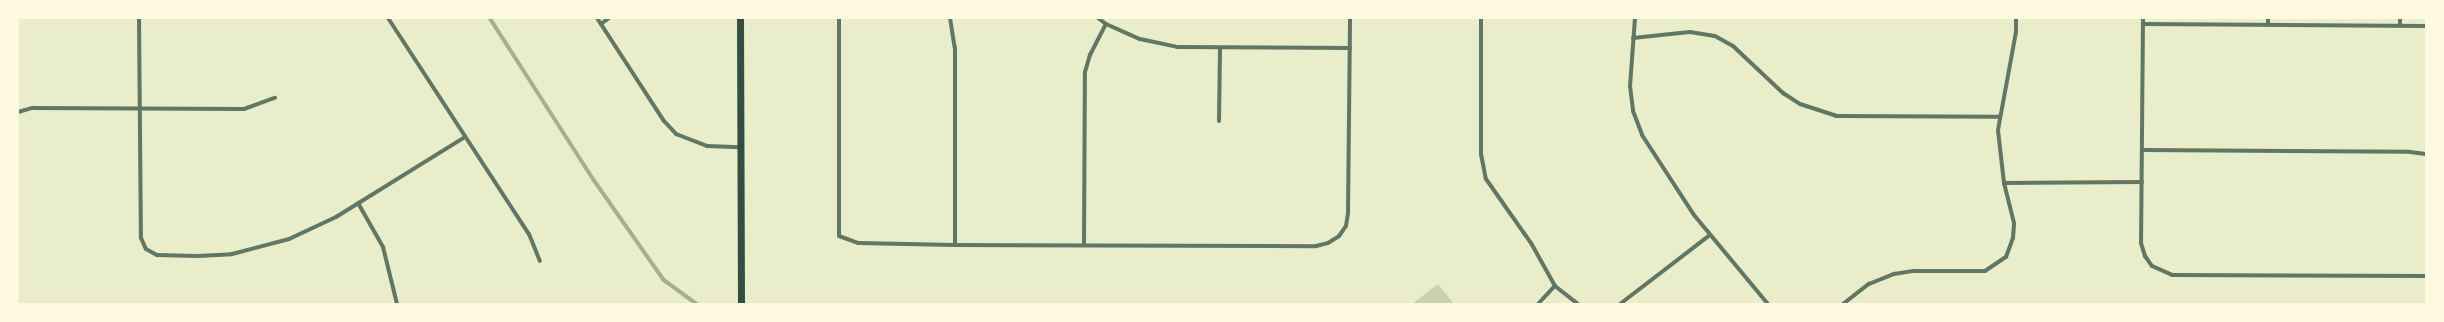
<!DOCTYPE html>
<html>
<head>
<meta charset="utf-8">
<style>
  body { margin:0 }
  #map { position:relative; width:2444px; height:322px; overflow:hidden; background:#e9edc9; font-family:"Open Sans",sans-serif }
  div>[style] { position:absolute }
  .green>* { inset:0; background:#cad2ad }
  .stream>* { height:3.5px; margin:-1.75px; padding:0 1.75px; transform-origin:1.75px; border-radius:1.75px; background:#a3b18a }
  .minor>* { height:4px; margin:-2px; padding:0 2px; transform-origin:2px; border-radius:2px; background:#617663 }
  .primary>* { height:7px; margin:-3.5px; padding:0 3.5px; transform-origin:3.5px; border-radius:3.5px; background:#344e41 }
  span { translate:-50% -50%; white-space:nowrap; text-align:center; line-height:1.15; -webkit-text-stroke:4px #fefae0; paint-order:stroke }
  .frame { position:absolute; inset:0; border:19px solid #fefae0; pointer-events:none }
</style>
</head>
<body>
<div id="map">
  <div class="green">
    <div style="clip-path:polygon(1438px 284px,1454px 304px,1412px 304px)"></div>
  </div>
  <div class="stream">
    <div style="left:490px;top:18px;width:193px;rotate:57.3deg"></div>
    <div style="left:594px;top:180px;width:122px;rotate:55deg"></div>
    <div style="left:664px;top:280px;width:41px;rotate:36deg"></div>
  </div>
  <div class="minor">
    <div style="left:139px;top:18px;width:220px;rotate:89.5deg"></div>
    <div style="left:141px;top:238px;width:12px;rotate:66deg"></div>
    <div style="left:146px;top:249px;width:13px;rotate:29deg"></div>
    <div style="left:157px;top:255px;width:41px;rotate:1.4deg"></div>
    <div style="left:198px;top:256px;width:34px;rotate:-3deg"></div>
    <div style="left:232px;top:254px;width:59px;rotate:-14.7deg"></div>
    <div style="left:289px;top:239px;width:52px;rotate:-25.1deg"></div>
    <div style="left:336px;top:217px;width:152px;rotate:-31.8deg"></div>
    <div style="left:388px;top:18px;width:258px;rotate:56.9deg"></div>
    <div style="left:529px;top:234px;width:29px;rotate:68deg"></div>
    <div style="left:597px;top:18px;width:123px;rotate:57deg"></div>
    <div style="left:664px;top:121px;width:18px;rotate:47deg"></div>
    <div style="left:676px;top:134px;width:33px;rotate:21deg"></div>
    <div style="left:707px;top:146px;width:33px;rotate:2deg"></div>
    <div style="left:839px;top:18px;width:218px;rotate:90deg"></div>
    <div style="left:839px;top:236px;width:20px;rotate:20deg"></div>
    <div style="left:858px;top:243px;width:97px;rotate:1.2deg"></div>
    <div style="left:955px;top:245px;width:361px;rotate:0.2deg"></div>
    <div style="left:1316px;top:246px;width:12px;rotate:-14deg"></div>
    <div style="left:1328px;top:243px;width:13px;rotate:-32deg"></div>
    <div style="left:1339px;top:236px;width:12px;rotate:-55deg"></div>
    <div style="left:1346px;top:226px;width:13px;rotate:-81deg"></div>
    <div style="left:1348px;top:213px;width:195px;rotate:-89.4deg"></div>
    <div style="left:950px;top:18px;width:30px;rotate:81deg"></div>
    <div style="left:955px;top:48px;width:197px;rotate:90deg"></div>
    <div style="left:1098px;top:18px;width:10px;rotate:37deg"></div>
    <div style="left:1106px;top:24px;width:37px;rotate:24deg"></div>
    <div style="left:1140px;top:39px;width:38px;rotate:12deg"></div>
    <div style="left:1177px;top:47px;width:173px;rotate:0.3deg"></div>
    <div style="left:1481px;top:18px;width:136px;rotate:90deg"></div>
    <div style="left:1481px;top:154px;width:25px;rotate:79deg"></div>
    <div style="left:1486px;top:179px;width:78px;rotate:54.9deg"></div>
    <div style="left:1531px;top:243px;width:49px;rotate:60.8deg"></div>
    <div style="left:1555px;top:286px;width:29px;rotate:38deg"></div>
    <div style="left:1635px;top:18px;width:68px;rotate:94.2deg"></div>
    <div style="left:1630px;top:86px;width:25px;rotate:83deg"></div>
    <div style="left:1633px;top:111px;width:26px;rotate:69deg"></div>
    <div style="left:1642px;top:135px;width:95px;rotate:57deg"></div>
    <div style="left:1694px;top:215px;width:116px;rotate:50.3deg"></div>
    <div style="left:2143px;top:18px;width:225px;rotate:90.5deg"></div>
    <div style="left:2141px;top:243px;width:14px;rotate:73deg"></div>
    <div style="left:2145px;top:256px;width:12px;rotate:55deg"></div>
    <div style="left:2152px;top:266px;width:22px;rotate:24deg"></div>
    <div style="left:2172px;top:275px;width:254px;rotate:0.2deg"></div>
    <div style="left:2268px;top:18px;width:7px;rotate:90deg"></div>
    <div style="left:2400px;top:18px;width:8px;rotate:90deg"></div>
    <div style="left:601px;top:24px;width:10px;rotate:-37deg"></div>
    <div style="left:2143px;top:24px;width:283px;rotate:0.4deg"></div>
    <div style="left:1633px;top:38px;width:57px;rotate:-6deg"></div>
    <div style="left:1690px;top:32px;width:25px;rotate:9deg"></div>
    <div style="left:1715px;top:36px;width:21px;rotate:29deg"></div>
    <div style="left:1733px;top:46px;width:69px;rotate:43.2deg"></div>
    <div style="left:1783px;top:93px;width:20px;rotate:33deg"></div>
    <div style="left:1800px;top:104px;width:38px;rotate:18deg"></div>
    <div style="left:1836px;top:116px;width:164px;rotate:0.3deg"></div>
    <div style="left:18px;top:112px;width:15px;rotate:-16deg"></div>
    <div style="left:32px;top:108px;width:212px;rotate:0.3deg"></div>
    <div style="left:244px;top:109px;width:33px;rotate:-20deg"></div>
    <div style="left:1219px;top:121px;width:73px;rotate:-89.2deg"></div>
    <div style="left:2143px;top:150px;width:267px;rotate:0.4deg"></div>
    <div style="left:2410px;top:152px;width:16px;rotate:7deg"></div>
    <div style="left:2004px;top:183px;width:138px;rotate:-0.4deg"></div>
    <div style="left:358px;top:203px;width:51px;rotate:60.4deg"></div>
    <div style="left:383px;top:247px;width:59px;rotate:76.2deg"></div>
    <div style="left:1084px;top:245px;width:173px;rotate:-89.7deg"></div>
    <div style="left:1085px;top:72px;width:18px;rotate:-74deg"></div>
    <div style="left:1090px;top:55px;width:35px;rotate:-63deg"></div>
    <div style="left:1538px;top:304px;width:25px;rotate:-47deg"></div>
    <div style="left:1620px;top:304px;width:113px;rotate:-37.5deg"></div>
    <div style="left:1843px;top:304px;width:33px;rotate:-38deg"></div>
    <div style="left:1869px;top:284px;width:27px;rotate:-22deg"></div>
    <div style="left:1894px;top:274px;width:20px;rotate:-9deg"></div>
    <div style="left:1914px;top:271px;width:71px"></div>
    <div style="left:1985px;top:271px;width:25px;rotate:-34deg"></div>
    <div style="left:2006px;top:257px;width:20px;rotate:-70deg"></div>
    <div style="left:2013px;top:238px;width:15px;rotate:-86deg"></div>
    <div style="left:2014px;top:223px;width:41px;rotate:-104deg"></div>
    <div style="left:2004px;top:183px;width:53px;rotate:-96.5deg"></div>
    <div style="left:1998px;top:130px;width:100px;rotate:-79.6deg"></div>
    <div style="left:2016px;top:32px;width:14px;rotate:-90deg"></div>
  </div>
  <div class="primary">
    <div style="left:740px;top:18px;width:286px;rotate:89.8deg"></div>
  </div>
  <div class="frame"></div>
</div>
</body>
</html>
